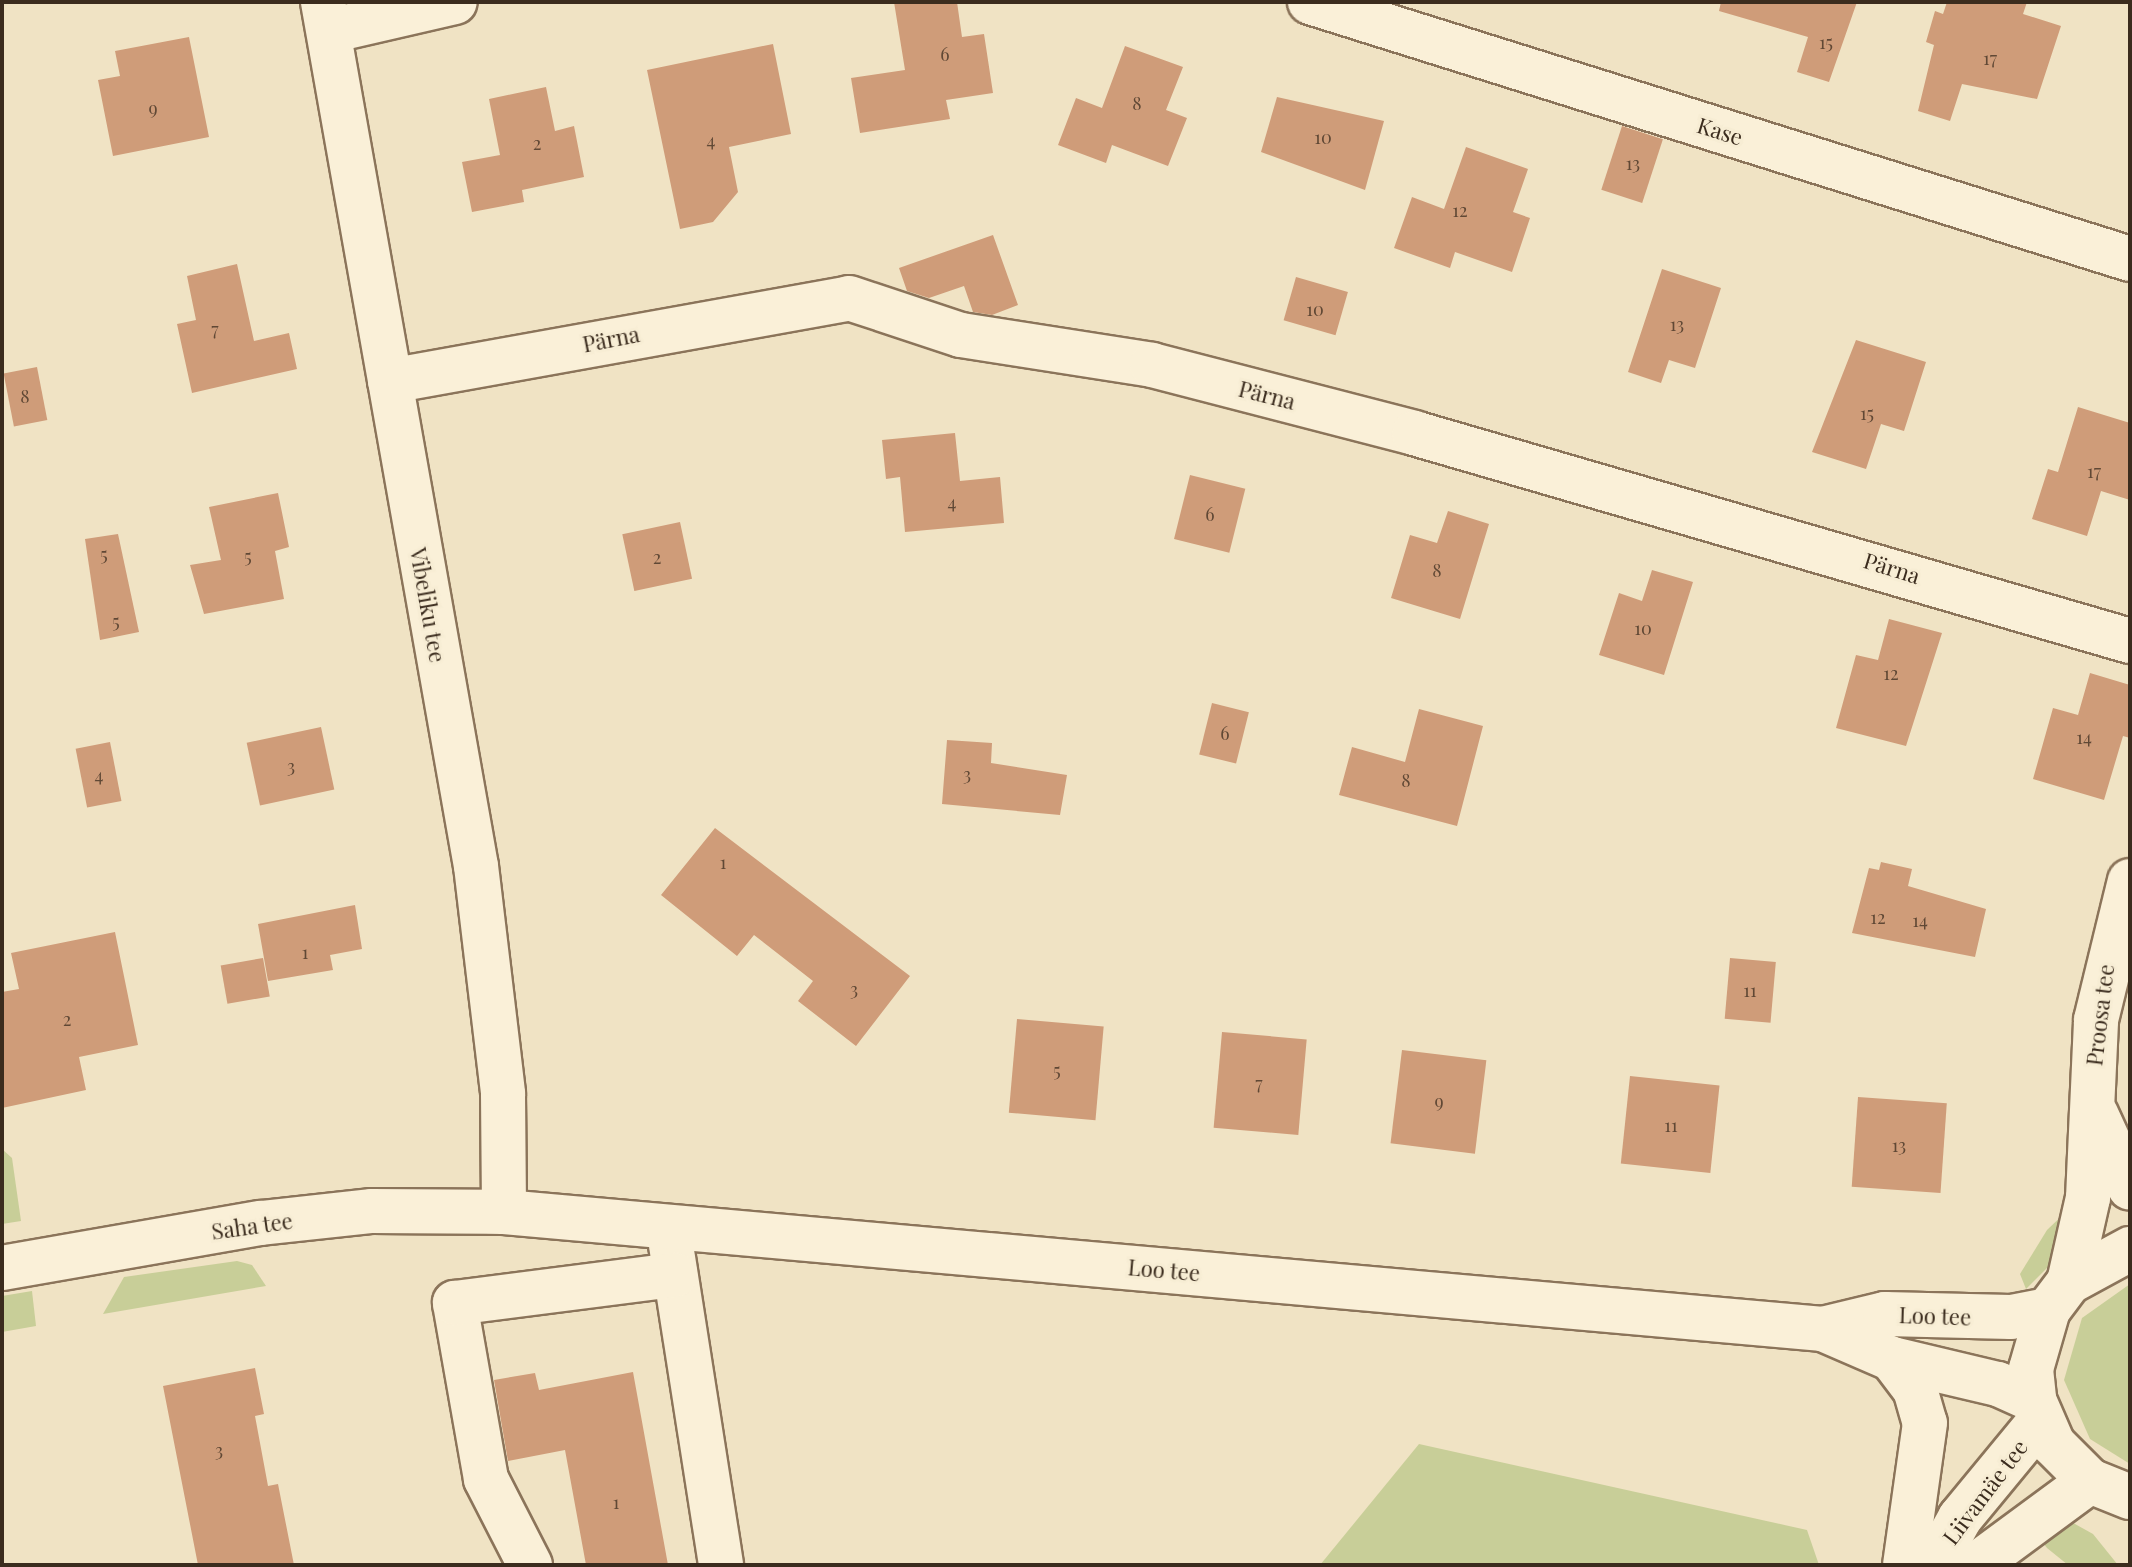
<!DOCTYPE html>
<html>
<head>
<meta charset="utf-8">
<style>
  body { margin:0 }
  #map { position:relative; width:2132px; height:1567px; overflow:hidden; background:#f0e3c4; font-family:"Playfair Display",serif }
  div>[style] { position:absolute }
  .green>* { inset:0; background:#c8ce98 }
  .building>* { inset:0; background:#cf9c79; transform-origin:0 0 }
  .roads { filter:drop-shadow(2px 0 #8b745a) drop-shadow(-2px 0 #8b745a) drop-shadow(0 2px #8b745a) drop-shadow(0 -2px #8b745a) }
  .minor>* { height:44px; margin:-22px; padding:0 22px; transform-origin:22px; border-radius:22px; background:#faf0d8 }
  span { translate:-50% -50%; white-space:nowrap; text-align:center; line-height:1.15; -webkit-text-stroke:6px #f7edd4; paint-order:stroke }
  .number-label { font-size:18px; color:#604835 }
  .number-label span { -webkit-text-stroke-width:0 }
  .street-label { font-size:22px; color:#3b2c1e }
  .frame { position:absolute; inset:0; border:4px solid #3b2c1e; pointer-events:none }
</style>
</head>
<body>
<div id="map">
  <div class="green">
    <div style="clip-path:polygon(2px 1149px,12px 1158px,21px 1221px,2px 1224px)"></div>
    <div style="clip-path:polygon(2070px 1208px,2059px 1256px,2026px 1289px,2020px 1274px,2047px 1230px)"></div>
    <div style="clip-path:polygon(237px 1261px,252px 1265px,266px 1286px,103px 1314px,124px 1277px)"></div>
    <div style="clip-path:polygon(2130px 1284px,2130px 1464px,2090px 1439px,2064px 1380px,2082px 1318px)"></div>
    <div style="clip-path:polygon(32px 1291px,36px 1326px,2px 1332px,2px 1296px)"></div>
    <div style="clip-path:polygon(1419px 1444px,1807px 1530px,1819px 1565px,1320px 1565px)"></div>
    <div style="clip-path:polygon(2066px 1519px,2093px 1534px,2118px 1565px,2068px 1565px,2047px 1548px,2037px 1535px)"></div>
  </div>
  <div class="building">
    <div style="clip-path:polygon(894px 2px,957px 2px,962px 37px,984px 34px,993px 93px,946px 100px,950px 119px,860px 133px,851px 78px,905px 70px)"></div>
    <div style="clip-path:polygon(1721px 2px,1857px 2px,1829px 82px,1797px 72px,1808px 37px,1719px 11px)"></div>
    <div style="clip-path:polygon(1947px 2px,2027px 2px,2023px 14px,2061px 26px,2037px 99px,1962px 84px,1950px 121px,1918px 111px,1934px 45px,1926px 42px,1935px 11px,1943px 14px)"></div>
    <div style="clip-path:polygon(189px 37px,209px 137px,113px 156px,98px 80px,120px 76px,115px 51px)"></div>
    <div style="clip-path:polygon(773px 44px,791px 134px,729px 147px,738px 192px,713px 222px,680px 229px,647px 70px)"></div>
    <div style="clip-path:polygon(1125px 46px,1183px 67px,1166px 110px,1187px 118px,1168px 166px,1112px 145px,1106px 163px,1058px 145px,1076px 98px,1102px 108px)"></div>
    <div style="clip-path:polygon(546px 87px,555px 131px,574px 126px,584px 177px,522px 190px,524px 202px,472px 212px,462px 162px,500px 155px,489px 99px)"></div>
    <div style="clip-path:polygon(1277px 97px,1384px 121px,1365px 190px,1261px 152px)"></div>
    <div style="left:1622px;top:126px;width:43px;height:67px;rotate:18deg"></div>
    <div style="clip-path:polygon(1466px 147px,1528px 169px,1513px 212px,1530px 218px,1512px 272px,1455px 252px,1450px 268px,1394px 248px,1412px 197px,1444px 209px)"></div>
    <div style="clip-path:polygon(993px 235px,1018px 305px,992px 315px,973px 312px,964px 286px,929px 298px,907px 291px,899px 268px)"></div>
    <div style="clip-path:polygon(237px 264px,254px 341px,289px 333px,297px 369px,192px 393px,177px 324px,196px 320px,187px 276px)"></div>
    <div style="clip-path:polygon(1662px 269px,1721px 288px,1695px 368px,1669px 360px,1661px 383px,1628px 372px)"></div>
    <div style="left:1296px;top:277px;width:54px;height:45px;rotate:16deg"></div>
    <div style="clip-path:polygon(1856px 340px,1926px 362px,1904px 431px,1881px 424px,1866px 469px,1812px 452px)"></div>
    <div style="left:37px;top:367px;width:54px;height:34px;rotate:79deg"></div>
    <div style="clip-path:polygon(2078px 407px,2130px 423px,2130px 500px,2101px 491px,2087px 536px,2032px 519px,2048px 469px,2058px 472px)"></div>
    <div style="clip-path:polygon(955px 433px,960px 481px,1000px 477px,1004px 523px,905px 532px,900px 477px,886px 479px,882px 440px)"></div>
    <div style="left:1190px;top:475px;width:57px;height:66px;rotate:14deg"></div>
    <div style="clip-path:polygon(278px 493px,289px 547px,275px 551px,284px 599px,204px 614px,190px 565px,221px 560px,209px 507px)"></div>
    <div style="clip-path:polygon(1448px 511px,1489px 524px,1460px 619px,1391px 598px,1410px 535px,1437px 543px)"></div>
    <div style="left:680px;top:522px;width:58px;height:59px;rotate:78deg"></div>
    <div style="clip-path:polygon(118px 534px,139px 632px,100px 640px,85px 539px)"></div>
    <div style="clip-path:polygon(1652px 570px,1693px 582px,1664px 675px,1599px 655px,1619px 593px,1642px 601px)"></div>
    <div style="clip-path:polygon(1889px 619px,1942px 633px,1906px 746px,1836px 728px,1856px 655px,1878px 660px)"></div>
    <div style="clip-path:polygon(2090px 673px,2130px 685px,2130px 738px,2123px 736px,2104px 800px,2033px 779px,2053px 708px,2078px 715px)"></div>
    <div style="left:1212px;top:703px;width:38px;height:53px;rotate:14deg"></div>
    <div style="clip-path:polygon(1419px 709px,1483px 726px,1457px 826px,1339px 795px,1352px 747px,1405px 762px)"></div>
    <div style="left:321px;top:727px;width:64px;height:76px;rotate:78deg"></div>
    <div style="clip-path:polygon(947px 740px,992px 743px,991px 763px,1067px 775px,1060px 815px,942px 804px)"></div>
    <div style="left:110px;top:742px;width:60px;height:35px;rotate:79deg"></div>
    <div style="clip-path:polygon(715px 828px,910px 976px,856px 1046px,798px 1001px,813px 981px,754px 935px,737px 956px,661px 895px)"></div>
    <div style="clip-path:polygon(1881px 862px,1912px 869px,1908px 886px,1986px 909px,1975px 957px,1852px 933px,1869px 868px,1879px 870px)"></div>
    <div style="clip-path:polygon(355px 905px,362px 949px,330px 955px,333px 970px,268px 981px,258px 924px)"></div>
    <div style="clip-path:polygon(115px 932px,138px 1045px,79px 1057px,86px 1090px,2px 1108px,2px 992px,19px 989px,11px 953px)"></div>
    <div style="left:263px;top:958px;width:39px;height:43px;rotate:80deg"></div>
    <div style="left:1730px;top:958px;width:46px;height:61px;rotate:5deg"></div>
    <div style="left:1017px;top:1019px;width:87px;height:94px;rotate:5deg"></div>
    <div style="left:1222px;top:1032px;width:85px;height:96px;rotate:5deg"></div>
    <div style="left:1402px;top:1050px;width:85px;height:94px;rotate:7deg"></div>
    <div style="left:1630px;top:1076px;width:90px;height:88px;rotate:6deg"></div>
    <div style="left:1858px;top:1097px;width:89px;height:90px;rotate:4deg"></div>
    <div style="clip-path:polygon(255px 1368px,264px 1414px,255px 1416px,268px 1486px,278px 1484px,294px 1565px,198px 1565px,163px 1386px)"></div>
    <div style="clip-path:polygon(633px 1372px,668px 1565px,586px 1565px,565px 1450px,508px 1461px,494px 1380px,535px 1373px,539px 1390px)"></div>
  </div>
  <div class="roads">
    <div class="minor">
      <div style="left:323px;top:2px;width:877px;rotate:79.96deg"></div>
      <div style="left:476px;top:866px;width:230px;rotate:83.2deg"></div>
      <div style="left:503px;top:1094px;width:118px;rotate:89.5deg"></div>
      <div style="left:1310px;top:2px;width:859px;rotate:17.4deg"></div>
      <div style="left:329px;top:31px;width:129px;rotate:-13deg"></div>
      <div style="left:390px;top:381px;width:466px;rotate:-10.2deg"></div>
      <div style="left:849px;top:298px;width:118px;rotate:18.3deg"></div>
      <div style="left:961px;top:335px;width:193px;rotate:8.9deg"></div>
      <div style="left:1152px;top:365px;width:271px;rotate:14.5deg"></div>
      <div style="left:1414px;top:433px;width:746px;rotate:16.2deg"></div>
      <div style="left:2096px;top:1114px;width:81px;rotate:65.3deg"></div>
      <div style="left:671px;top:1245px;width:324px;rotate:81.1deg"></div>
      <div style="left:2130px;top:1249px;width:69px;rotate:151.6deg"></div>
      <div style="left:2069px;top:1282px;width:35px;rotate:127deg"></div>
      <div style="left:2048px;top:1310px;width:61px;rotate:106.1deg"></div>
      <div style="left:2031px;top:1369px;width:31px;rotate:84deg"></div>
      <div style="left:2034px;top:1400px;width:48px;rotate:66.6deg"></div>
      <div style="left:2053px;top:1444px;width:52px;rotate:45deg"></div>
      <div style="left:2090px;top:1481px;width:43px;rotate:21.8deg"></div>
      <div style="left:2px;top:1268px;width:263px;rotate:-9.9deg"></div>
      <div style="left:261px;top:1223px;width:112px;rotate:-6.2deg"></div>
      <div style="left:372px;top:1211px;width:132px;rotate:0.4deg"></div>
      <div style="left:504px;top:1212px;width:1324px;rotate:5.07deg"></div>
      <div style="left:1823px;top:1329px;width:64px;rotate:-13.6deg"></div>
      <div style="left:1885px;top:1314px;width:126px;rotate:1.4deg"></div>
      <div style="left:2011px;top:1317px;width:38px;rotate:-11deg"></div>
      <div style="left:2069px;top:1282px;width:86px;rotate:-77.3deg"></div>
      <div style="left:2088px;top:1198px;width:178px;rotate:-87.4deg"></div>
      <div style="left:2096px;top:1020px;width:143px;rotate:-76.3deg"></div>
      <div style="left:1823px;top:1329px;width:75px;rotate:23.5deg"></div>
      <div style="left:1892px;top:1359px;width:109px;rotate:13.3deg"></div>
      <div style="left:1998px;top:1384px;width:39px;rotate:24deg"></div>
      <div style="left:1892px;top:1359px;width:38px;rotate:53deg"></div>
      <div style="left:1915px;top:1389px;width:35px;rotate:74deg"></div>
      <div style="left:1925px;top:1423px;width:143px;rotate:98deg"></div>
      <div style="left:530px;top:1565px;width:97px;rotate:-117.1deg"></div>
      <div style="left:486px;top:1479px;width:179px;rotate:-100deg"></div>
      <div style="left:455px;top:1303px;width:222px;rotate:-7.3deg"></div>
      <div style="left:1934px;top:1565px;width:54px;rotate:-61deg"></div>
      <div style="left:1960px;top:1518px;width:126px;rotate:-50.5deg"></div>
      <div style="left:1976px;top:1565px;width:142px;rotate:-36.4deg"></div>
    </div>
  </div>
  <div class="number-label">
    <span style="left:1826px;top:42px">15</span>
    <span style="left:945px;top:54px">6</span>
    <span style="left:1990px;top:58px">17</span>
    <span style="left:1137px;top:103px">8</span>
    <span style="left:153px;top:108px">9</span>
    <span style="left:1323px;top:137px">10</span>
    <span style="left:711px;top:140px">4</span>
    <span style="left:537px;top:143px">2</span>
    <span style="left:1633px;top:163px">13</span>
    <span style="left:1460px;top:210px">12</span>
    <span style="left:1315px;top:309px">10</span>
    <span style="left:1677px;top:324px">13</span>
    <span style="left:215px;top:329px">7</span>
    <span style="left:25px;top:396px">8</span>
    <span style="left:1867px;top:413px">15</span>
    <span style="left:2094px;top:471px">17</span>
    <span style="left:952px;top:502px">4</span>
    <span style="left:1210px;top:514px">6</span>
    <span style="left:104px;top:554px">5</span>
    <span style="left:248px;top:556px">5</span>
    <span style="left:657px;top:557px">2</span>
    <span style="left:1437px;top:570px">8</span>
    <span style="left:116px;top:621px">5</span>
    <span style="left:1643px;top:628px">10</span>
    <span style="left:1891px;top:673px">12</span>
    <span style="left:1225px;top:733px">6</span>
    <span style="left:2084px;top:737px">14</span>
    <span style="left:291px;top:766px">3</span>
    <span style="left:967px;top:774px">3</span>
    <span style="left:99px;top:775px">4</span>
    <span style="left:1406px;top:780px">8</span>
    <span style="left:723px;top:862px">1</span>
    <span style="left:1878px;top:917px">12</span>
    <span style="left:1920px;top:920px">14</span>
    <span style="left:305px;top:952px">1</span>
    <span style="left:854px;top:989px">3</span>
    <span style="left:1750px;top:990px">11</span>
    <span style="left:67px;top:1019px">2</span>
    <span style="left:1057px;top:1070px">5</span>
    <span style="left:1259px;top:1083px">7</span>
    <span style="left:1439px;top:1101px">9</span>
    <span style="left:1671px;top:1125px">11</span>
    <span style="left:1899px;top:1145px">13</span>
    <span style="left:219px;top:1450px">3</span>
    <span style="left:616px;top:1502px">1</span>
  </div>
  <div class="street-label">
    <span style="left:1720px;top:131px;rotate:17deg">Kase</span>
    <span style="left:611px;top:339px;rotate:-11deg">Pärna</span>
    <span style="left:1267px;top:395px;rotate:14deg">Pärna</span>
    <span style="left:1892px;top:568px;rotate:17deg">Pärna</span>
    <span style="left:428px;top:605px;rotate:80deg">Vibeliku tee</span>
    <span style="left:2100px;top:1015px;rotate:-83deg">Proosa tee</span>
    <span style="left:252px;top:1226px;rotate:-8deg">Saha tee</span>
    <span style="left:1164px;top:1270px;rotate:5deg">Loo tee</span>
    <span style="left:1935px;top:1316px;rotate:2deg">Loo tee</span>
    <span style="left:1985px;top:1492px;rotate:-53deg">Liivamäe tee</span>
  </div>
  <div class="frame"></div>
</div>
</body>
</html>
